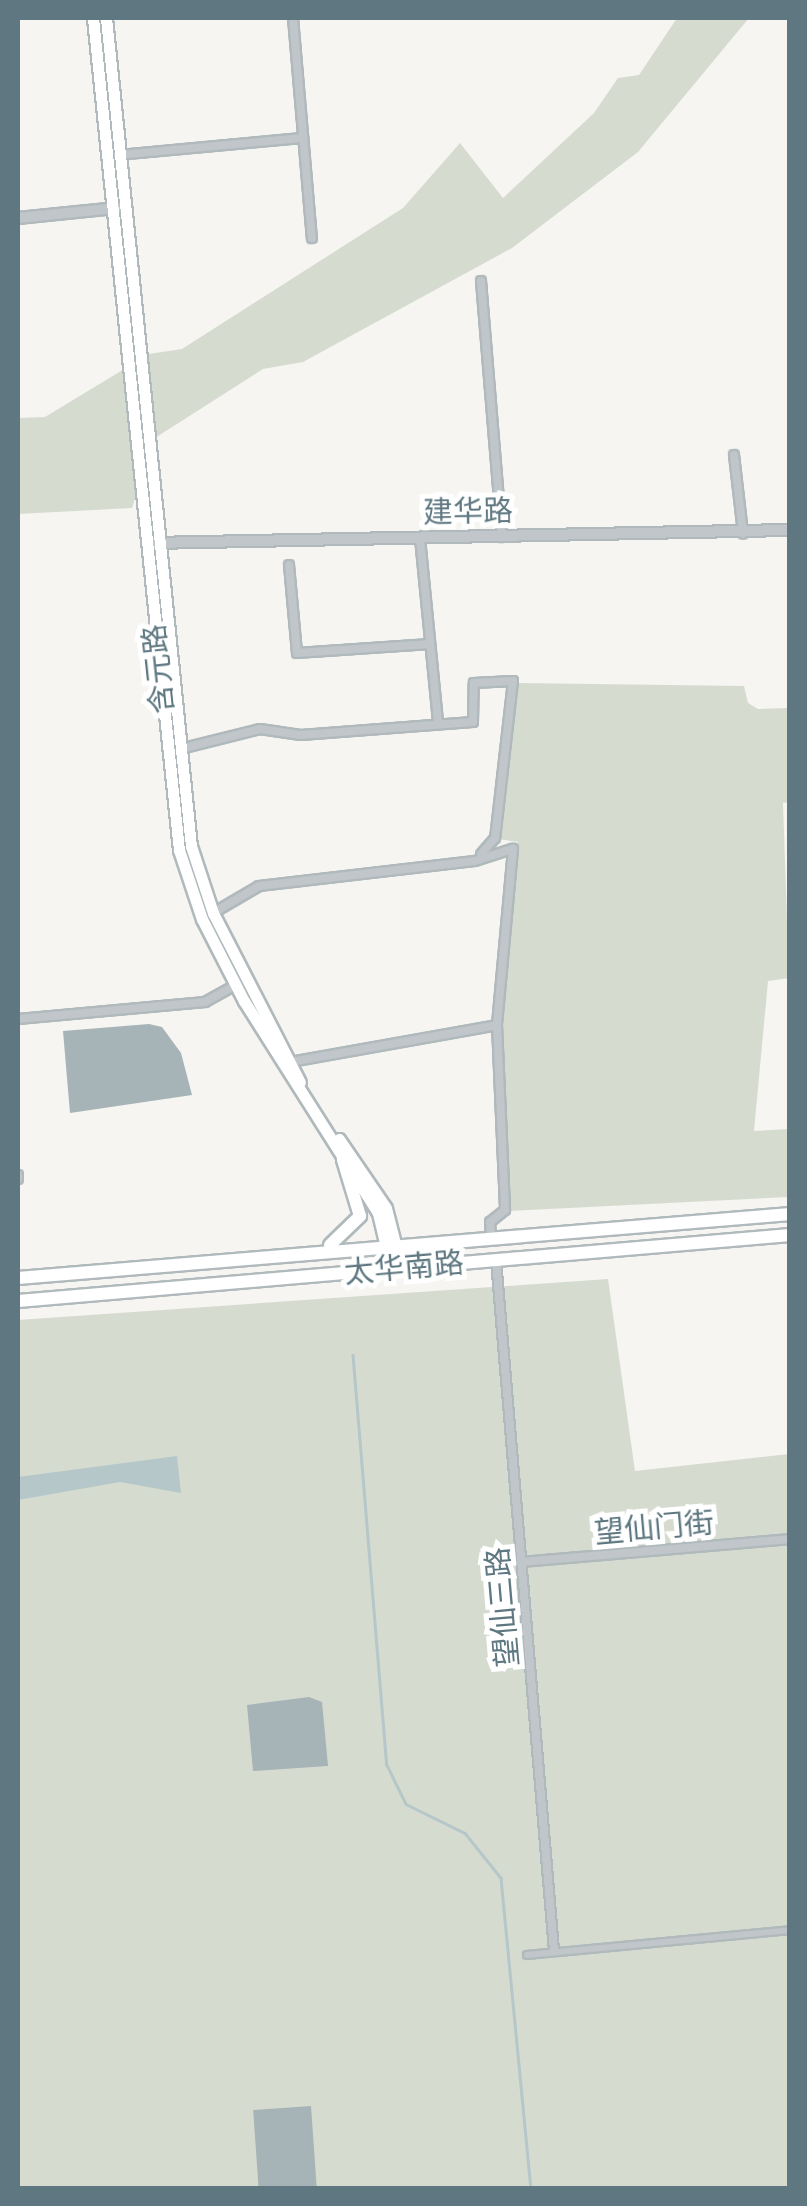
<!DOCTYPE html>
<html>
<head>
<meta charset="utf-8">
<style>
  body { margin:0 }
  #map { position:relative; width:807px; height:2206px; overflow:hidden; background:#f6f5f1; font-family:Figtree,"Noto Sans SC",sans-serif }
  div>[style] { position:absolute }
  .green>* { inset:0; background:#d6dbd0 }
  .water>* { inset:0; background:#b5c7c9 }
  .stream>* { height:2.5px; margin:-1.25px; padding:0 1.25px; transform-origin:1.25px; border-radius:1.25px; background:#b5c7c9 }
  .building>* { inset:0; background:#a6b3b7; transform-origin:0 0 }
  .roads { filter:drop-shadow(2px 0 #b0b9bc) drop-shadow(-2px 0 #b0b9bc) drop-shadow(0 2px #b0b9bc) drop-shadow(0 -2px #b0b9bc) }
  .pedestrian>* { height:6px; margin:-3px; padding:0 3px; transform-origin:3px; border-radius:3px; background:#c0c6c9 }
  .minor>* { height:8px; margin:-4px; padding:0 4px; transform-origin:4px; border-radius:4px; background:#c0c6c9 }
  .tertiary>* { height:10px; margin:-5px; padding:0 5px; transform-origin:5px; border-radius:5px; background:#c0c6c9 }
  .secondary>* { height:11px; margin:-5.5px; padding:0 5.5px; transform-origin:5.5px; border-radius:5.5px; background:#fff }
  .primary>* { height:12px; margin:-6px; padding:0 6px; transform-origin:6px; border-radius:6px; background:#fff }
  span { translate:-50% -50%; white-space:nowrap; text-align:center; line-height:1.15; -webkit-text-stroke:10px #fff; paint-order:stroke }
  .street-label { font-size:30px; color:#5e7780 }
  .frame { position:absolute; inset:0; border:20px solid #5e7780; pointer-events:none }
</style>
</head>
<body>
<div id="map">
  <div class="green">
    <div style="clip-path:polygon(677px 18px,749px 18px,638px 152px,512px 248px,303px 362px,263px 369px,155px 438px,132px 508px,18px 514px,18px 418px,45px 417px,149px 354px,182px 349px,403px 208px,460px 143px,503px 198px,594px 113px,618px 78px,639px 75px)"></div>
    <div style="clip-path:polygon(519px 683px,744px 686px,748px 703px,758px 709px,789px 708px,789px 802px,783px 803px,789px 978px,768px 981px,754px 1131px,789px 1129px,789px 1197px,509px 1211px,503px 1028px,518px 842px,498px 839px)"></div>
    <div style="clip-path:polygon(608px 1279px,635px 1471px,789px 1454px,789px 2188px,18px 2188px,18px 1320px)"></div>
  </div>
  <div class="water">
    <div style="clip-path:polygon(177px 1456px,181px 1493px,120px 1482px,18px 1500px,18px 1477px)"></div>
  </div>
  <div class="stream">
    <div style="left:353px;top:1355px;width:411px;rotate:85.3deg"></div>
    <div style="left:387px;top:1765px;width:43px;rotate:64deg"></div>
    <div style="left:406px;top:1804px;width:66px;rotate:26.2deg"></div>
    <div style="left:465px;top:1833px;width:58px;rotate:51.3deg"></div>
    <div style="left:501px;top:1878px;width:311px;rotate:84.5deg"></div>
  </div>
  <div class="building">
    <div style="clip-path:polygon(149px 1024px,162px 1027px,181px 1053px,192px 1095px,70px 1113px,63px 1031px)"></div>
    <div style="clip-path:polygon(309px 1697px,322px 1702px,328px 1766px,253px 1771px,247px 1705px)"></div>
    <div style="left:311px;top:2106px;width:82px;height:58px;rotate:86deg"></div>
  </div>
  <div class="roads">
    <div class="pedestrian">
      <div style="left:527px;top:1955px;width:264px;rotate:-5.4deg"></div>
    </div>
    <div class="minor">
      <div style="left:293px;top:18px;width:221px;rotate:85.1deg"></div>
      <div style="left:118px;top:155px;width:186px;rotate:-5.3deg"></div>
      <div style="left:481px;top:281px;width:257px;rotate:85.3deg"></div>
      <div style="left:734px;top:455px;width:79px;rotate:83.4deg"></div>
      <div style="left:420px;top:538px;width:186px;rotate:84.4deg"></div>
      <div style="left:289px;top:565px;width:88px;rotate:84.8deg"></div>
      <div style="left:297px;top:653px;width:133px;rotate:-3.9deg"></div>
      <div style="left:180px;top:749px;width:82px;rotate:-14deg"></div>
      <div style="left:260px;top:729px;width:41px;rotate:8.3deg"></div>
      <div style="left:301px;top:735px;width:172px;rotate:-4.3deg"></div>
      <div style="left:473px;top:722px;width:39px;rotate:-89deg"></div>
      <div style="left:474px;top:683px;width:39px;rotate:-3deg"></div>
      <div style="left:513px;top:681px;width:158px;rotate:96.5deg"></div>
      <div style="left:495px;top:838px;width:21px;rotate:131deg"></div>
      <div style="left:213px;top:913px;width:53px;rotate:-30.4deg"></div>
      <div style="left:259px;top:886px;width:217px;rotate:-6.6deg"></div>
      <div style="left:475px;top:861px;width:40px;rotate:-18deg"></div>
      <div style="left:513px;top:849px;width:177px;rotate:95.2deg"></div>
      <div style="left:497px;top:1025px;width:185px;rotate:87.5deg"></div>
      <div style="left:505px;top:1210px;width:19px;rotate:141deg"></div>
      <div style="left:490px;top:1222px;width:13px;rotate:86deg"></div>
      <div style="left:18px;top:1019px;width:188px;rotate:-5.2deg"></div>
      <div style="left:205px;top:1002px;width:35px;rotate:-29deg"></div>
      <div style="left:290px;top:1062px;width:210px;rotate:-10.1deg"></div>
      <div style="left:18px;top:1175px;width:4px;rotate:90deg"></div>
      <div style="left:496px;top:1260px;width:693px;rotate:85.2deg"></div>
      <div style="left:522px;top:1562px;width:269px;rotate:-4.9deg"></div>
    </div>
    <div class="tertiary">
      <div style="left:18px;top:218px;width:100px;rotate:-5.8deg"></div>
      <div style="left:152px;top:543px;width:638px;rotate:-1.17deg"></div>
    </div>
    <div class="secondary">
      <div style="left:93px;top:18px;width:836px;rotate:84.1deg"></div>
      <div style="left:179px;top:850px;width:73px;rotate:71.6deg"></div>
      <div style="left:202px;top:919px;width:92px;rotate:62.9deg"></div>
      <div style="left:244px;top:1001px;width:251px;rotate:57.7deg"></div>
      <div style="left:378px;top:1213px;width:57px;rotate:76.7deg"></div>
      <div style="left:106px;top:18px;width:832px;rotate:84.14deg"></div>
      <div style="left:191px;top:846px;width:71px;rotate:71.8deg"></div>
      <div style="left:213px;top:913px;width:190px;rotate:62.8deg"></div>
      <div style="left:339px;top:1139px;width:83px;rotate:55.7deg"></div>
      <div style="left:386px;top:1208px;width:61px;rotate:75.7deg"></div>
    </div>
    <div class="primary">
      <div style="left:330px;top:1245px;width:42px;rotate:-44deg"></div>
      <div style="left:360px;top:1216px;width:59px;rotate:-106.9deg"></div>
      <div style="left:18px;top:1278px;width:775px;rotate:-4.74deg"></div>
      <div style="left:18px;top:1301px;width:775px;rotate:-4.89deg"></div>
    </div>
  </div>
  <div class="street-label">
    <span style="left:468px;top:512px;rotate:-1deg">建华路</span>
    <span style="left:159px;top:669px;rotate:-96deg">含元路</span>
    <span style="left:404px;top:1268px;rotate:-5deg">太华南路</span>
    <span style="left:654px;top:1528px;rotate:-5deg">望仙门街</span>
    <span style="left:503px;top:1607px;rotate:-95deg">望仙三路</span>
  </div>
  <div class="frame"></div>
</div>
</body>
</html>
